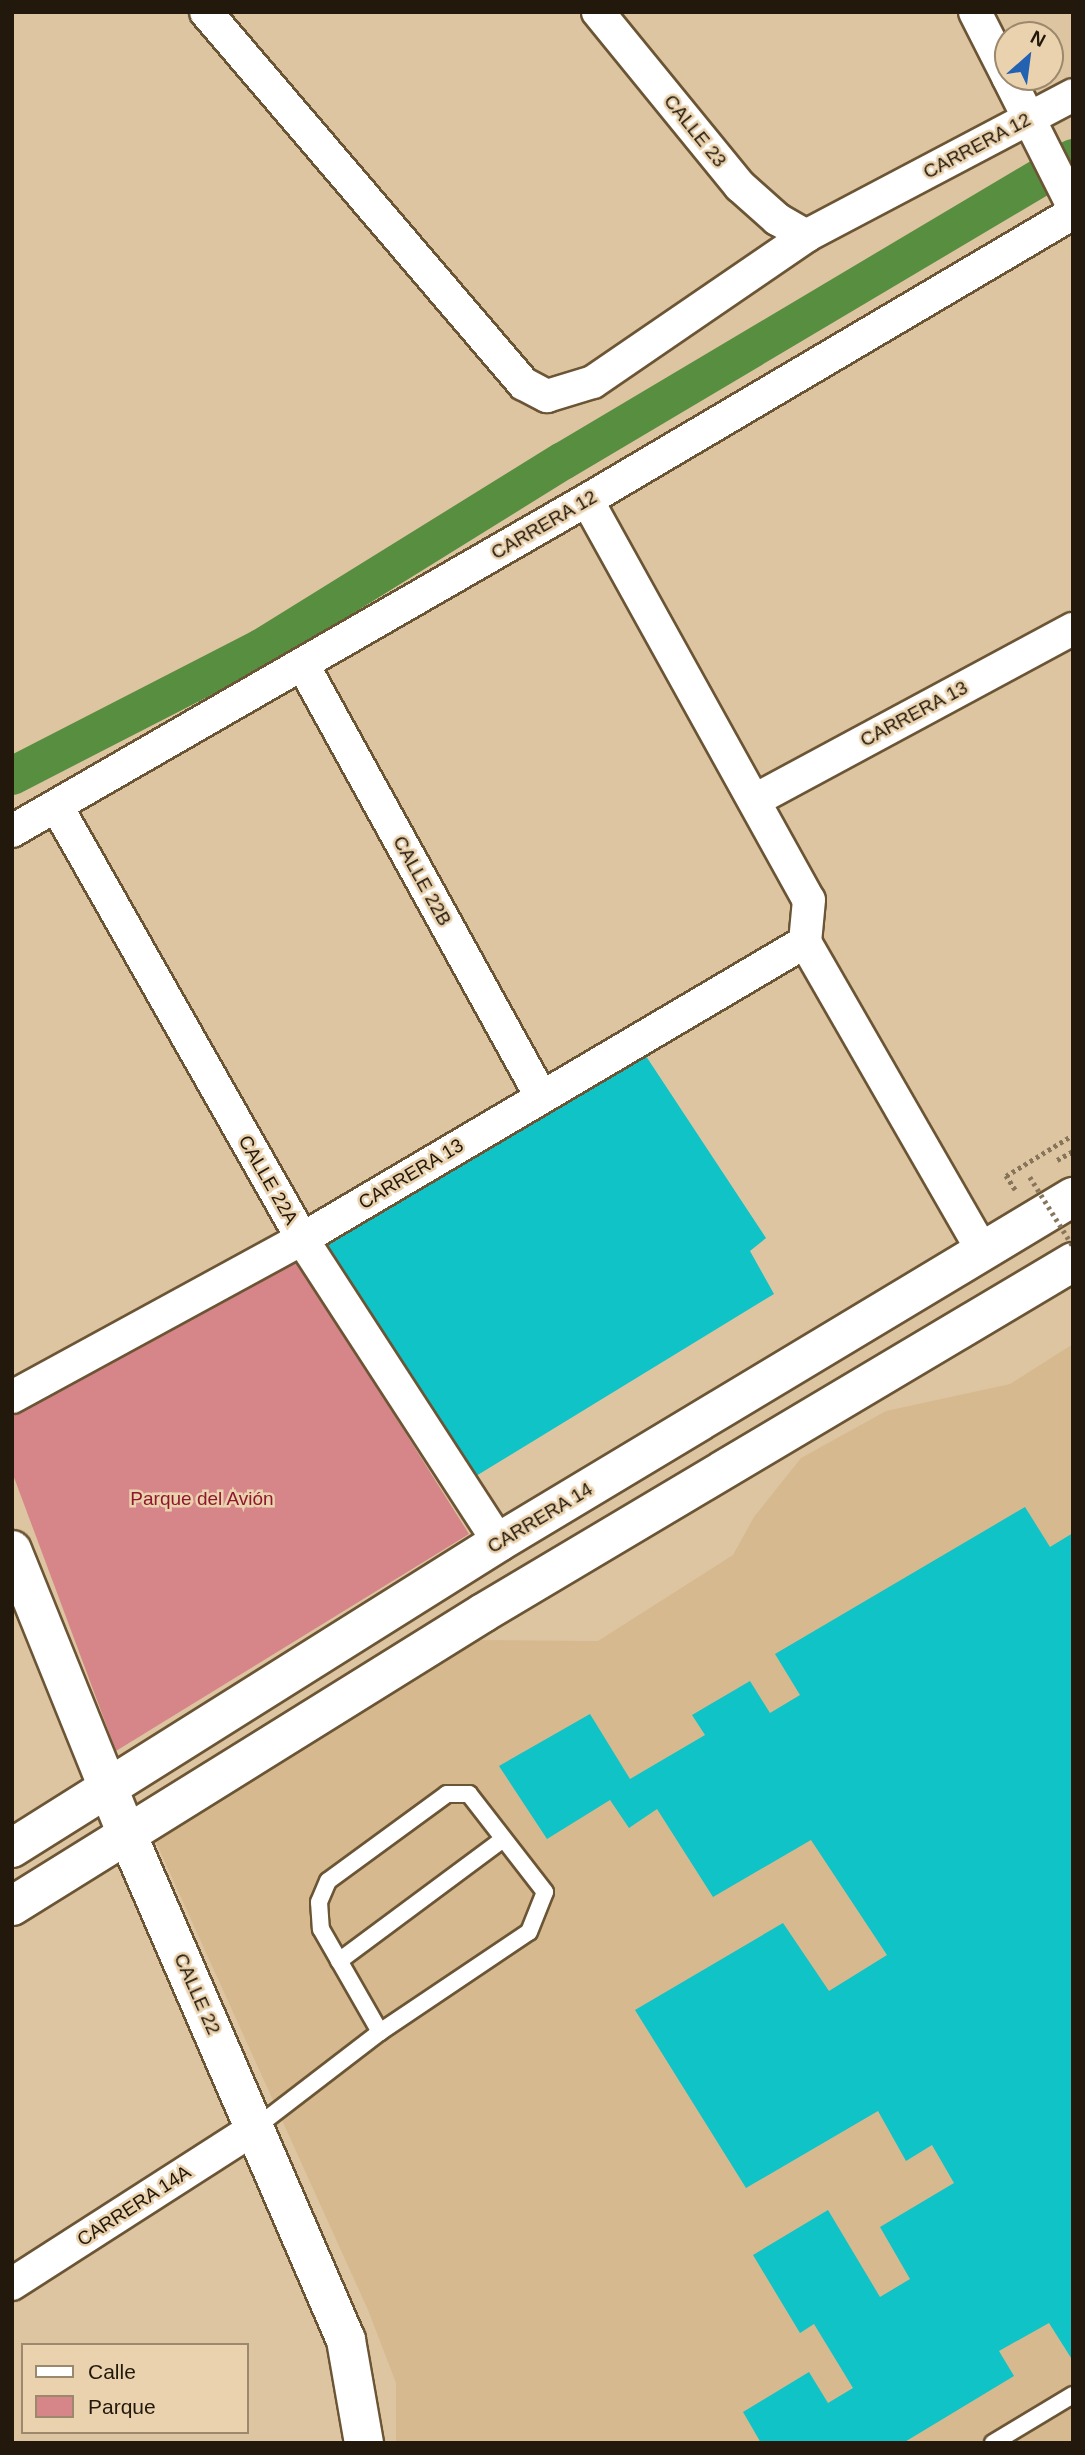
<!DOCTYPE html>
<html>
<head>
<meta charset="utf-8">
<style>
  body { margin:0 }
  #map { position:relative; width:1085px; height:2455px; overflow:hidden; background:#dec5a1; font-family:Arial,sans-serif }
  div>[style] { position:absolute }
  .built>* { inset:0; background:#d6b98f }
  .green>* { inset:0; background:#d68589 }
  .canal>* { height:38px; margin:-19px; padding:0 19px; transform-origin:19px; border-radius:19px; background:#588e40 }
  .building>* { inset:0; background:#0fc3c7 }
  .path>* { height:4.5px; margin-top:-2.25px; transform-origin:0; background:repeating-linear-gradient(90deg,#86745b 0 3.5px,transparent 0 7px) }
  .roads { filter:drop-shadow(2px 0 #6b5535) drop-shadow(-2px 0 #6b5535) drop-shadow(0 2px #6b5535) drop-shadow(0 -2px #6b5535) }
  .service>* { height:16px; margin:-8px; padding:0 8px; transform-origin:8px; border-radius:8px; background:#fff }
  .minor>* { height:32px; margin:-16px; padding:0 16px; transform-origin:16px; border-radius:16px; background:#fff }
  .tertiary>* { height:38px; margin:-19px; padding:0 19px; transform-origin:19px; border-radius:19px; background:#fff }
  .secondary>* { height:38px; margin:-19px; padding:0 19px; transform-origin:19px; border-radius:19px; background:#fff }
  .path-bridge>* { height:4.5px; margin-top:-2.25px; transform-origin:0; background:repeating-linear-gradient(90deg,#86745b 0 3.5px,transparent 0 7px) }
  span { translate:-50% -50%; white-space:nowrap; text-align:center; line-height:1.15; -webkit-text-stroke:5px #ebd2ae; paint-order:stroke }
  .street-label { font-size:19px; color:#22190c }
  .park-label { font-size:19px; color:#90162e }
  .frame { position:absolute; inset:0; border:14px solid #22190c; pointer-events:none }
  .legend { position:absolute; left:21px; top:2343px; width:228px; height:91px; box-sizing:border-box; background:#ebd2ae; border:2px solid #9b886d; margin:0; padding:9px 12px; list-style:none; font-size:21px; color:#22190c }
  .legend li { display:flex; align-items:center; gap:14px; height:35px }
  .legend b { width:35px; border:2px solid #9b886d }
  .north { position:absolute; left:994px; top:21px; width:70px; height:70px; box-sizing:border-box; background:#ebd2ae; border:2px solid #9b886d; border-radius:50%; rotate:28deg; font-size:19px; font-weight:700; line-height:28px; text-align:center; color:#22190c }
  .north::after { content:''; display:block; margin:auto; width:24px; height:32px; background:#2361b2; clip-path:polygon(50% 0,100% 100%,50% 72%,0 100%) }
</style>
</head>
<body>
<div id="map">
  <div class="built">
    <div style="clip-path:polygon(1073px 1344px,1073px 2443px,396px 2443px,396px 2383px,368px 2310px,155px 1840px,473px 1640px,598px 1641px,733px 1555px,754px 1517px,801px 1458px,886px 1411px,1010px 1384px)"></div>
  </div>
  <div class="green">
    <div style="clip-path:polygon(298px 1262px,469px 1534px,116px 1751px,12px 1472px,12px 1405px)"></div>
  </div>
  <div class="canal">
    <div style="left:12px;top:776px;width:280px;rotate:-27.2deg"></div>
    <div style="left:261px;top:648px;width:355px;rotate:-31.8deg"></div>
    <div style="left:563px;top:461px;width:593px;rotate:-30.72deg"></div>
  </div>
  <div class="building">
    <div style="clip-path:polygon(640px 1047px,766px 1238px,750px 1251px,774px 1294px,476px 1476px,316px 1242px)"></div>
    <div style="clip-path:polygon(1025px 1507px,1050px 1547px,1073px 1533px,1073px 2361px,1049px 2323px,999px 2351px,1014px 2376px,903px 2443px,761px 2443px,743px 2412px,809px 2372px,828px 2403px,853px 2388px,814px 2324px,800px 2333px,753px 2255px,828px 2210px,880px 2297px,910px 2279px,880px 2227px,954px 2183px,932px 2145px,906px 2161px,878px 2111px,746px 2188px,635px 2010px,783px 1923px,829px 1991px,887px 1955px,811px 1840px,713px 1897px,657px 1809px,629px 1828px,610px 1800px,547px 1839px,499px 1766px,590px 1714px,630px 1779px,705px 1735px,692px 1715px,750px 1681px,770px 1713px,800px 1695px,775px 1654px)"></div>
  </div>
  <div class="path">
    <div style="left:1057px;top:1160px;width:18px;rotate:-29deg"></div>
    <div style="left:1015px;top:1190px;width:17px;rotate:-123deg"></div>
    <div style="left:1006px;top:1176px;width:79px;rotate:-31.5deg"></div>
  </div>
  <div class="roads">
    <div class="service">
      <div style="left:339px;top:1961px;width:204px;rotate:-36.6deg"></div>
      <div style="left:255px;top:2128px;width:158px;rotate:-37.5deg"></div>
      <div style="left:380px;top:2032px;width:179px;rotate:-33.9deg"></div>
      <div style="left:529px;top:1932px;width:43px;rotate:-68.2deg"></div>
      <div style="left:545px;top:1892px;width:124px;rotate:-127.8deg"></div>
      <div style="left:469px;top:1794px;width:22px;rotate:180deg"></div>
      <div style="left:447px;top:1794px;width:147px;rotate:143.8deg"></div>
      <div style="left:328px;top:1881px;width:23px;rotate:113deg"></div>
      <div style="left:319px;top:1902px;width:27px;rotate:86deg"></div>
      <div style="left:321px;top:1929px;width:119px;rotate:60.2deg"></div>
      <div style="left:993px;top:2443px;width:93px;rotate:-31deg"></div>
    </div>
    <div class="minor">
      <div style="left:206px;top:12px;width:489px;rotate:49.5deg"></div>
      <div style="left:524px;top:384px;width:26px;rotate:28deg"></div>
      <div style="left:547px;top:396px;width:48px;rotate:-16.9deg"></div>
      <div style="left:593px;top:382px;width:258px;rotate:-34.4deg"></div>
      <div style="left:806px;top:236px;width:302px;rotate:-27.8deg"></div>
      <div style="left:598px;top:12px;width:225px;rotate:50.8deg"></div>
      <div style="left:740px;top:186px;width:50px;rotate:41.7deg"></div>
      <div style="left:777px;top:219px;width:34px;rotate:30deg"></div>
      <div style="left:975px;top:12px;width:73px;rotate:63.1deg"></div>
      <div style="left:1008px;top:77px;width:144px;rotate:63.3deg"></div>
      <div style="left:587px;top:500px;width:457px;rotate:61deg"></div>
      <div style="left:809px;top:900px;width:42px;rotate:95.4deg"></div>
      <div style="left:805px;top:942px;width:357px;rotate:60.1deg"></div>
      <div style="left:303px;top:665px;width:492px;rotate:61.1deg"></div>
      <div style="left:755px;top:800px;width:361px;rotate:-28.3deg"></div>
      <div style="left:57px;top:807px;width:497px;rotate:60.4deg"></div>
      <div style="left:302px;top:1239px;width:361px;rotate:57deg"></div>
      <div style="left:12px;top:831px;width:663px;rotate:-29.93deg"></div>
      <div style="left:587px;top:500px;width:564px;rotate:-30.56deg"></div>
      <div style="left:12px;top:1397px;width:330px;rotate:-28.6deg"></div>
      <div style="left:302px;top:1239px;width:584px;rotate:-30.56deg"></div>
      <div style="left:12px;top:2284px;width:289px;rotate:-32.7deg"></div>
    </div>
    <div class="tertiary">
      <div style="left:12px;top:1550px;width:306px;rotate:68deg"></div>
      <div style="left:127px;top:1834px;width:551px;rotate:66.6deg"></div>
      <div style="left:346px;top:2340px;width:105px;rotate:80.1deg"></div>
    </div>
    <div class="secondary">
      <div style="left:12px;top:1848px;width:575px;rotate:-32.14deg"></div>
      <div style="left:499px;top:1542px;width:670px;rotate:-31.01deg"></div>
      <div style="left:12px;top:1906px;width:555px;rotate:-31.88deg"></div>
      <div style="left:483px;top:1613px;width:687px;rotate:-30.75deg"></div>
    </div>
  </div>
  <div class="path-bridge">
    <div style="left:1030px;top:1177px;width:81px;rotate:58.1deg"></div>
  </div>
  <div class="street-label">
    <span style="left:695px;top:131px;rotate:51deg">CALLE 23</span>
    <span style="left:977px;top:146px;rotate:-28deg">CARRERA 12</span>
    <span style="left:544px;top:525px;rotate:-30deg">CARRERA 12</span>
    <span style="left:914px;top:714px;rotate:-28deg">CARRERA 13</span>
    <span style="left:422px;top:881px;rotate:61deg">CALLE 22B</span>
    <span style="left:411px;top:1174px;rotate:-31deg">CARRERA 13</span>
    <span style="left:268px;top:1180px;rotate:60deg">CALLE 22A</span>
    <span style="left:540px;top:1518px;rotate:-31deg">CARRERA 14</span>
    <span style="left:197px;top:1994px;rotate:66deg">CALLE 22</span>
    <span style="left:134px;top:2206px;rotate:-33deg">CARRERA 14A</span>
  </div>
  <div class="park-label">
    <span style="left:202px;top:1499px">Parque del Avión</span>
  </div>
  <div class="frame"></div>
  <ul class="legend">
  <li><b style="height:9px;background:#fff"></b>Calle</li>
  <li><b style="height:19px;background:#d68589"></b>Parque</li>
  </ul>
  <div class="north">N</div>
</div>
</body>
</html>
